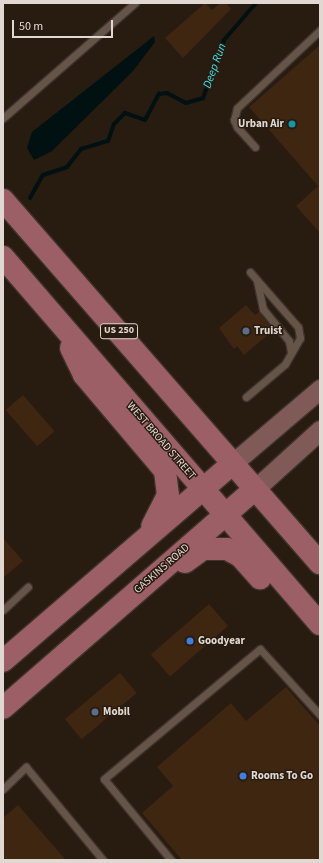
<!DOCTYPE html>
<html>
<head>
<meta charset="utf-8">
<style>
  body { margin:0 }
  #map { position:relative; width:323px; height:863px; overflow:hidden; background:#281b10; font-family:"Source Sans 3",sans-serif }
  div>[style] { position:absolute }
  .water>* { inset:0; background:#011112 }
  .stream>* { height:4px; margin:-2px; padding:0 2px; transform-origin:2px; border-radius:2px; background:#011112 }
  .building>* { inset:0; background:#3f2610; transform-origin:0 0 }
  .roads { filter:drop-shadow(1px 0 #3e332e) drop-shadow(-1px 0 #3e332e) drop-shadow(0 1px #3e332e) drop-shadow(0 -1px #3e332e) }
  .service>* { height:7px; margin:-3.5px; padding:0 3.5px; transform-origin:3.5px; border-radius:3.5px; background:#655549 }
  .secondary>* { height:19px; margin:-9.5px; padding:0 9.5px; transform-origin:9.5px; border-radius:9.5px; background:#805a57 }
  .primary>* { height:22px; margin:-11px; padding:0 11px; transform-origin:11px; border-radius:11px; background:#9c5f65 }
  .dots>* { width:11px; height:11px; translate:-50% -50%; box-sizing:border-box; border:2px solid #281b10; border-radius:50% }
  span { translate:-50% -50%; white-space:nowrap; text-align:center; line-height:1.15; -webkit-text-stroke:3px #281b10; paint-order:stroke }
  .shield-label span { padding:1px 3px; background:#281b10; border:1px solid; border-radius:3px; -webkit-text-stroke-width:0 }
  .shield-label { font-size:10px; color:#e1d8d1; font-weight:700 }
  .poi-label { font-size:11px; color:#e1d8d1; font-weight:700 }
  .right { translate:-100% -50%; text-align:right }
  .left { translate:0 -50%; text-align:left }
  .street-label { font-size:11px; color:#e1d8d1 }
  .water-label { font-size:12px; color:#3cdde4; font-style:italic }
  .frame { position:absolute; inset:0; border:4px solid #e1d8d1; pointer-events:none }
  .scale { position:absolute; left:12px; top:20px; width:101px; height:18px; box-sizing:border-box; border:2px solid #e1d8d1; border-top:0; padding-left:5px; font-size:12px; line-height:14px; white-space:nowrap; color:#e1d8d1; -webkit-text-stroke:3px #281b10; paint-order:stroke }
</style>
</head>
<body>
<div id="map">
  <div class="water">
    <div style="clip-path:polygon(154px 36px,155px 42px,133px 71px,52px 151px,34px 160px,27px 148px,32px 132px)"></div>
  </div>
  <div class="stream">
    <div style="left:30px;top:198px;width:26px;rotate:-61deg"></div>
    <div style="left:43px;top:175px;width:25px;rotate:-18deg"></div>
    <div style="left:67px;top:167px;width:23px;rotate:-52deg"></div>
    <div style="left:81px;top:149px;width:28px;rotate:-17deg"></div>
    <div style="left:108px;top:141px;width:18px;rotate:-71deg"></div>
    <div style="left:114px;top:124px;width:16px;rotate:-45deg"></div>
    <div style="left:125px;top:113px;width:21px;rotate:19deg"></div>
    <div style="left:145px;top:120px;width:30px;rotate:-62deg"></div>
    <div style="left:159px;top:94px;width:8px;rotate:-7deg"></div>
    <div style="left:167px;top:93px;width:21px;rotate:28deg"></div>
    <div style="left:186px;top:103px;width:18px;rotate:-16deg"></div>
    <div style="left:203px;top:98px;width:62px;rotate:-70.1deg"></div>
    <div style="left:224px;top:40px;width:49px;rotate:-49.1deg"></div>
  </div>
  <div class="building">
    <div style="clip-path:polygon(205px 3px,212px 10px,220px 3px,226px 3px,231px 9px,183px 58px,165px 38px)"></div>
    <div style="clip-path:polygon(320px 45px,320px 233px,296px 206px,318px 186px,249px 107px)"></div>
    <div style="clip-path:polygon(246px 305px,255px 315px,259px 312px,271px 327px,267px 329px,270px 333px,244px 355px,237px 346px,234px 349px,219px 328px)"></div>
    <div style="left:23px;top:395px;width:48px;height:23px;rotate:49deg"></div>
    <div style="clip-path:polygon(3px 538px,23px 561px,3px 578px)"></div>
    <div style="left:209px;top:604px;width:29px;height:77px;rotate:49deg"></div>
    <div style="left:120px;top:673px;width:26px;height:72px;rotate:50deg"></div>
    <div style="clip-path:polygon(286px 687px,320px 726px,320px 860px,182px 860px,142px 813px,173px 786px,157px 767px,231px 703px,246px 721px)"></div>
    <div style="clip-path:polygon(18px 805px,66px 860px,3px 860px,3px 818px)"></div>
  </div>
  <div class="roads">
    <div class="service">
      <div style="left:3px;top:118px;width:175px;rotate:-41.1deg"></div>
      <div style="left:255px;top:147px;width:27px;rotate:-132deg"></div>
      <div style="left:237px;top:127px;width:8px;rotate:-113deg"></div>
      <div style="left:234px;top:120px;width:12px;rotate:-76deg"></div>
      <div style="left:237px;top:108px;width:114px;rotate:-43.2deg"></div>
      <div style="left:257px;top:281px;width:29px;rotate:78deg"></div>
      <div style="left:263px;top:309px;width:41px;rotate:50.9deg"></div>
      <div style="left:289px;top:341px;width:11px;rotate:80deg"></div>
      <div style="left:246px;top:397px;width:51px;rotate:-40.2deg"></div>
      <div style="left:285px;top:364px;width:30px;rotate:-60deg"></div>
      <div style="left:300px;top:338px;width:11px;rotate:-100deg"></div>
      <div style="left:298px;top:327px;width:73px;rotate:-131.1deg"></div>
      <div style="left:3px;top:610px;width:34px;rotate:-43deg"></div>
      <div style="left:3px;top:789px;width:32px;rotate:-44deg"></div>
      <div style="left:26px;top:767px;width:121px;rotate:50.4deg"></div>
      <div style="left:171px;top:860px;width:105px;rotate:-129.6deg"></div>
      <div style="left:104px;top:779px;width:203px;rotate:-39.8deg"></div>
      <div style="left:260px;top:649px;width:89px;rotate:47.7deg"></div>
    </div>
    <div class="secondary">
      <div style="left:233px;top:463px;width:114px;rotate:-40.4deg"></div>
      <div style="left:255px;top:489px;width:88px;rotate:-42.2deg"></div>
    </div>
    <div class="primary">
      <div style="left:3px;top:200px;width:482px;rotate:48.9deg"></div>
      <div style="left:3px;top:257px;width:485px;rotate:49.2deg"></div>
      <div style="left:71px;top:348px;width:30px;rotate:64deg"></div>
      <div style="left:84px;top:375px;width:126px;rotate:49.8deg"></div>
      <div style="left:165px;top:471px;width:24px;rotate:83deg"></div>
      <div style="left:168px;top:495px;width:35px;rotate:117deg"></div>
      <div style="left:185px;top:562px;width:22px;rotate:-36deg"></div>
      <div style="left:203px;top:549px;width:24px"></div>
      <div style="left:227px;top:549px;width:15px;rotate:28deg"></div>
      <div style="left:240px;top:556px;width:30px;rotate:48deg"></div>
      <div style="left:3px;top:661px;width:303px;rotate:-40.7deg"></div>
      <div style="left:3px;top:708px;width:334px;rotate:-41deg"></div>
    </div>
  </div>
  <div class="dots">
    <div style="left:292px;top:124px;background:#0f9aa8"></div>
    <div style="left:246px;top:331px;background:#5c6f8a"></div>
    <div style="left:190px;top:641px;background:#3f7fe0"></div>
    <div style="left:95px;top:712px;background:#5c6f8a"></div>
    <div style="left:243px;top:776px;background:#3f7fe0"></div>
  </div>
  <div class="shield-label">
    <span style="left:119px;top:331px">US 250</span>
  </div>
  <div class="poi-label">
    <span class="right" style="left:284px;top:124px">Urban Air</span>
    <span class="left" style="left:254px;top:331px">Truist</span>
    <span class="left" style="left:198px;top:641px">Goodyear</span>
    <span class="left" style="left:103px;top:712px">Mobil</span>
    <span class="left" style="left:251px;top:776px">Rooms To Go</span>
  </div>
  <div class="street-label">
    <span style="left:161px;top:441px;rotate:49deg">WEST BROAD STREET</span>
    <span style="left:162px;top:569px;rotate:-41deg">GASKINS ROAD</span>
  </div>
  <div class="water-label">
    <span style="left:215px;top:66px;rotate:-70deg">Deep Run</span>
  </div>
  <div class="frame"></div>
  <div class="scale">50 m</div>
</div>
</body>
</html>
